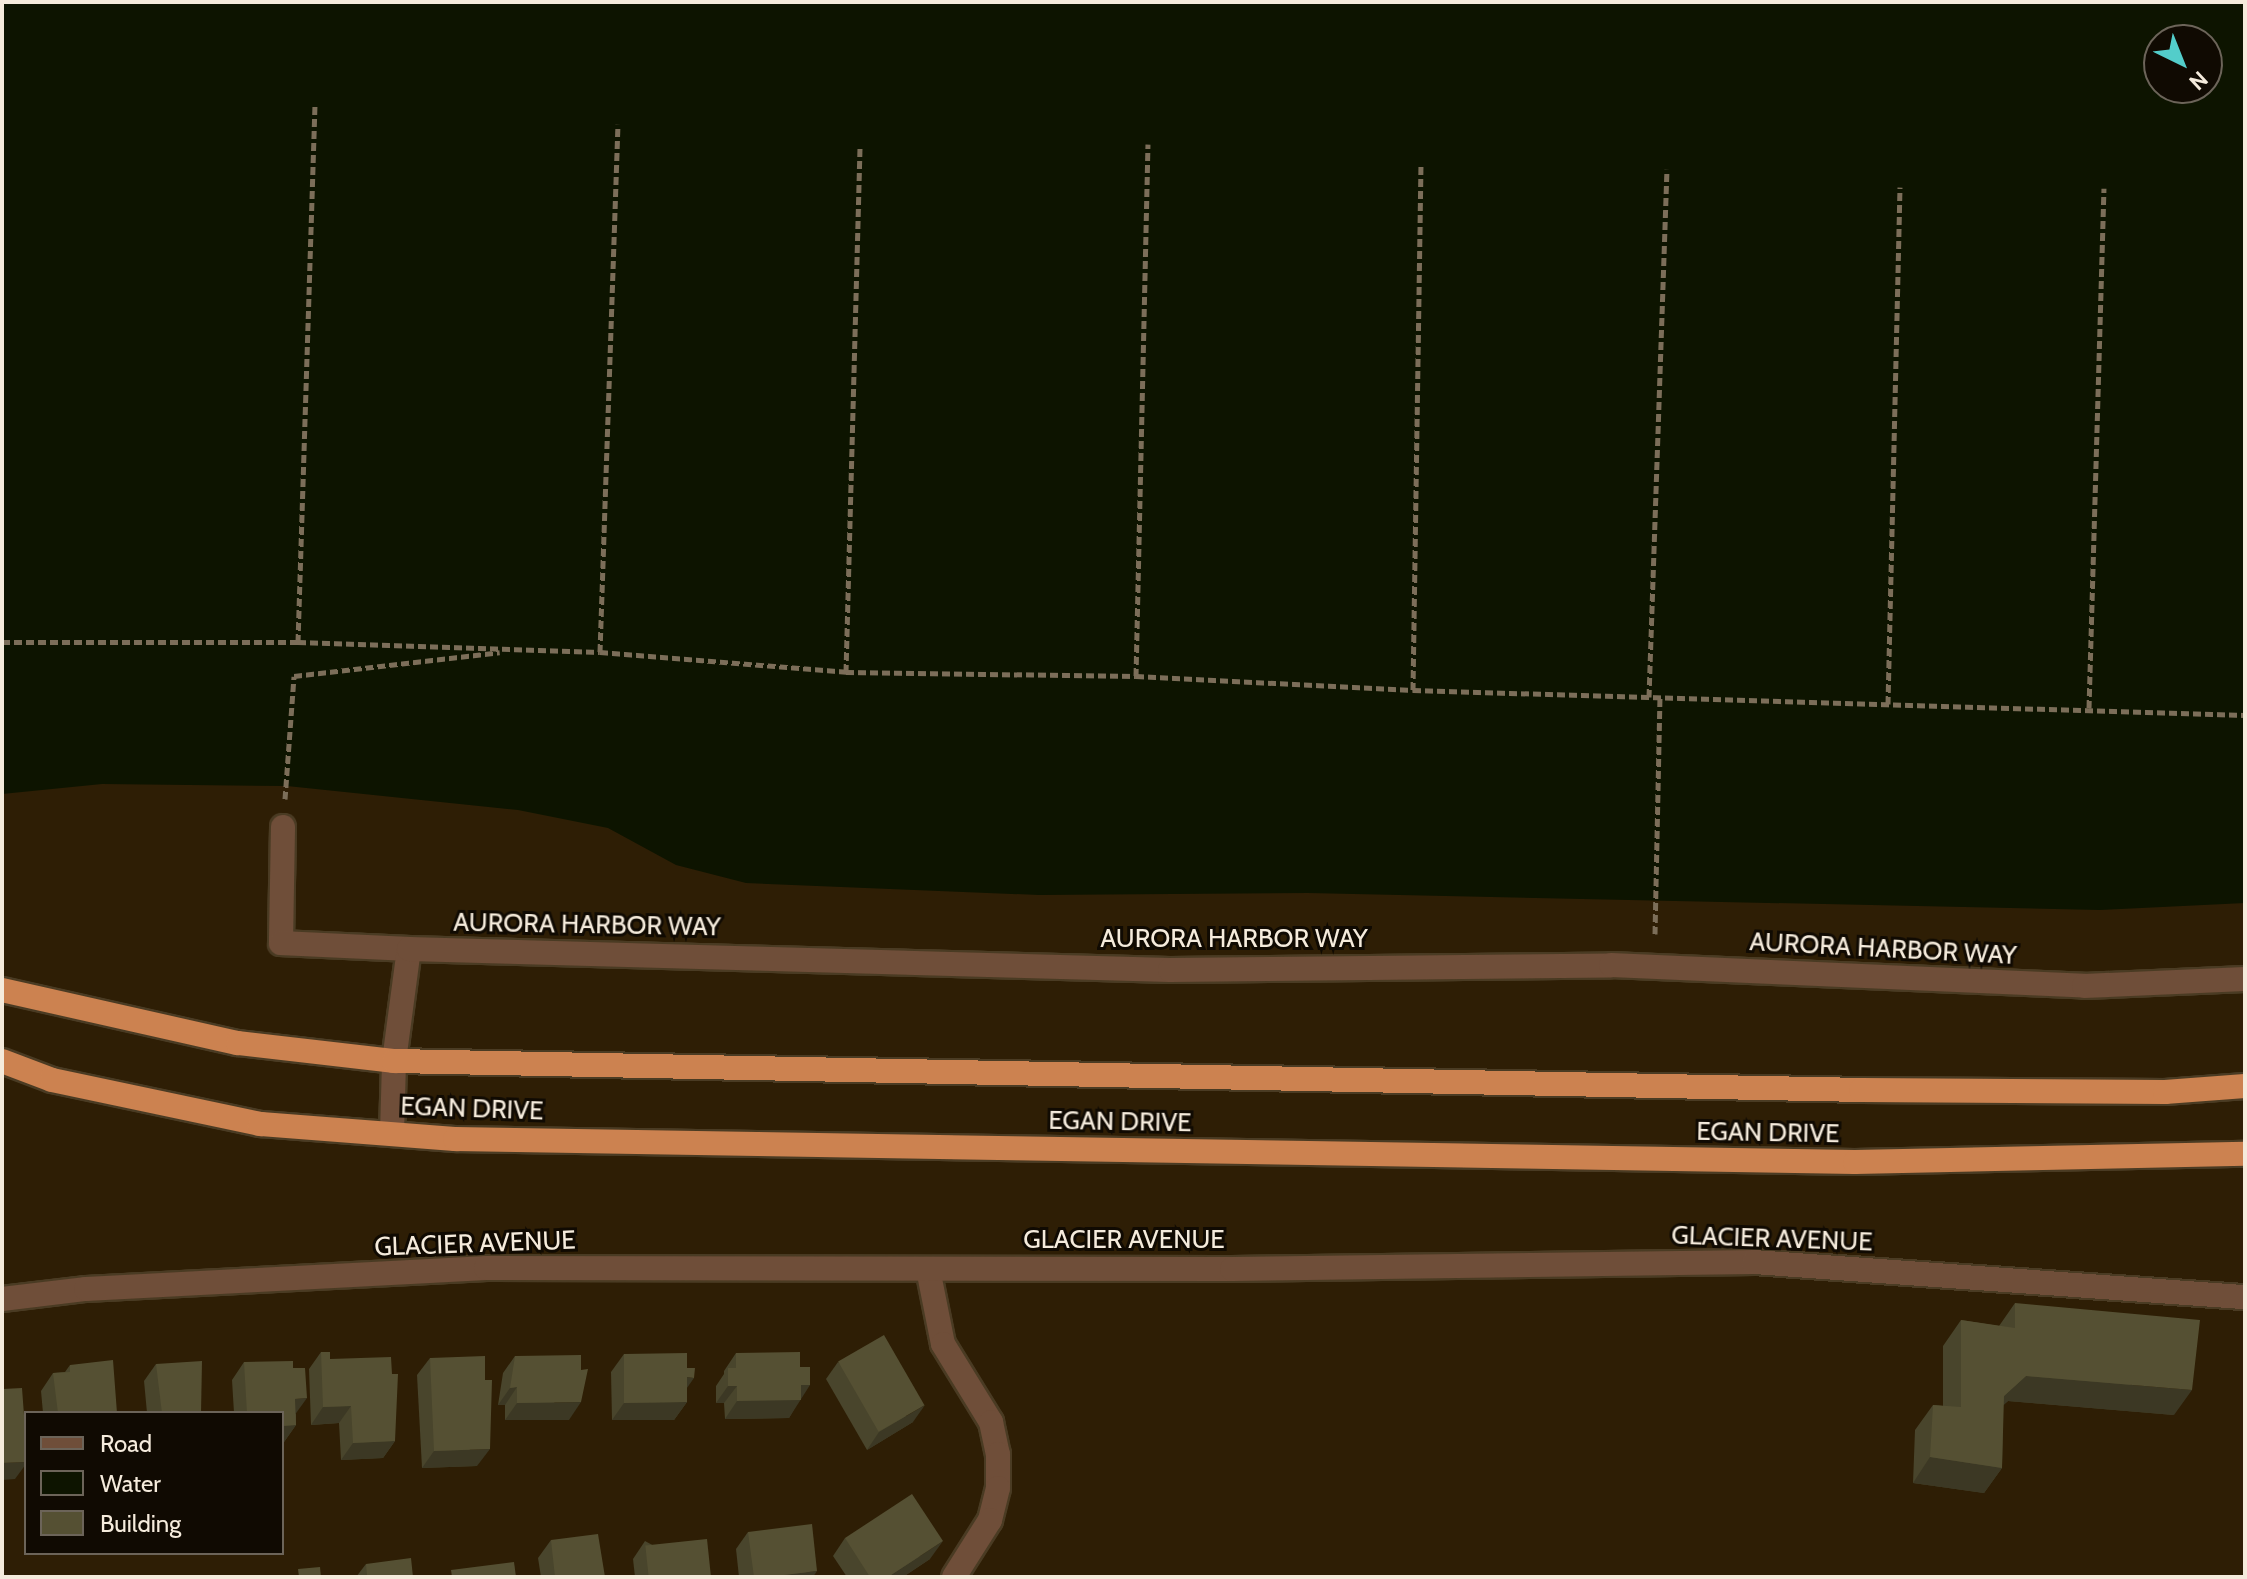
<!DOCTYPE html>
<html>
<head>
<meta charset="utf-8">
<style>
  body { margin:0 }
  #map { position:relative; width:2247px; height:1579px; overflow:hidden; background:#2e1e05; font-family:Cabin,sans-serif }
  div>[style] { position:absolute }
  .water>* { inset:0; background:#0d1400 }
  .path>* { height:5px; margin-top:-2.5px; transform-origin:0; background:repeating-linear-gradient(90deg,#7c6e59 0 8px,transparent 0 12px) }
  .roads { filter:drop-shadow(2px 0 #4a3b23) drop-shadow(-2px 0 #4a3b23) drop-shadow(0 2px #4a3b23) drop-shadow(0 -2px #4a3b23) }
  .minor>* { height:24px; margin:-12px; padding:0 12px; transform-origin:12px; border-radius:12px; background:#6f4e39 }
  .tertiary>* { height:24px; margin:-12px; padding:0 12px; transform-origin:12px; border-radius:12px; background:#6f4e39 }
  .trunk>* { height:24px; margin:-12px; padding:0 12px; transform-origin:12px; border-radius:12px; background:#cc8250 }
  .wall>* { inset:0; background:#49452c }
  .shaded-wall>* { inset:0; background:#3c3824 }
  .building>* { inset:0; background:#555033; transform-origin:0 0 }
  span { translate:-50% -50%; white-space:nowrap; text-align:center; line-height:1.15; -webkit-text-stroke:6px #100a02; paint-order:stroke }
  .street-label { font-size:26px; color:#f5ebdc }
  .frame { position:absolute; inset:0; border:4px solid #f5ebdc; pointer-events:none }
  .legend { position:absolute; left:24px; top:1411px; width:260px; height:144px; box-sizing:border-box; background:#100a02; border:2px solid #6c6459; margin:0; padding:10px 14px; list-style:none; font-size:24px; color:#f5ebdc }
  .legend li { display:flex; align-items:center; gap:16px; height:40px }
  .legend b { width:40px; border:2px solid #6c6459 }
  .north { position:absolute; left:2143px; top:24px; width:80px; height:80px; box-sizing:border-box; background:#100a02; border:2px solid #6c6459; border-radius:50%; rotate:137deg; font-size:22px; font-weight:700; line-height:32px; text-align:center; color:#f5ebdc }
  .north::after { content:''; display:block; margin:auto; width:28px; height:36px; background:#53cdca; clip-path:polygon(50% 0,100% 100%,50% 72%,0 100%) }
</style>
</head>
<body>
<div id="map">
  <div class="water">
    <div style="clip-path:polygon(evenodd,2px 2px,2245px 2px,2245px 903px,2100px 910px,1308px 893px,1039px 895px,746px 883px,676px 865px,608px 828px,518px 810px,287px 786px,102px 784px,2px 794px,2px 2px,2159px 40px,2207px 40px,2207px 88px,2159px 88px,2159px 40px)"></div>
  </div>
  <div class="path">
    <div style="left:2px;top:642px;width:296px"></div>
    <div style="left:298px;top:642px;width:302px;rotate:1.9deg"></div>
    <div style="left:600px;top:652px;width:247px;rotate:4.6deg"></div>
    <div style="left:846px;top:672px;width:290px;rotate:0.8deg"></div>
    <div style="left:1136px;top:676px;width:277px;rotate:2.9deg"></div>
    <div style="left:1413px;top:690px;width:832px;rotate:1.72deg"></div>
    <div style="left:298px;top:642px;width:537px;rotate:-88.19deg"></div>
    <div style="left:600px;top:652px;width:528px;rotate:-88.05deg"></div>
    <div style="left:846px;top:672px;width:525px;rotate:-88.47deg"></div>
    <div style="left:1136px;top:676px;width:532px;rotate:-88.71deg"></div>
    <div style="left:1413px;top:690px;width:527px;rotate:-89.13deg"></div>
    <div style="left:1649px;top:697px;width:528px;rotate:-88.05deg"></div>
    <div style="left:1888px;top:704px;width:517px;rotate:-88.67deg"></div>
    <div style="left:2089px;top:708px;width:520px;rotate:-88.35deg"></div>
    <div style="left:285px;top:799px;width:123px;rotate:-85.8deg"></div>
    <div style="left:294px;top:676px;width:207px;rotate:-6.6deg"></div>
    <div style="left:1655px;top:934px;width:237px;rotate:-88.8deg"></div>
  </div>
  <div class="roads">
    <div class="minor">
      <div style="left:283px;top:827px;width:116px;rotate:91deg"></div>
      <div style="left:281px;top:943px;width:128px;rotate:2.7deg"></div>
      <div style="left:392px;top:1134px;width:73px;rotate:-88.4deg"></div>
      <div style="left:394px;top:1061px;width:113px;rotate:-82.4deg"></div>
      <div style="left:409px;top:949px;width:761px;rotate:1.58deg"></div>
      <div style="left:1170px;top:970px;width:441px;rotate:-0.6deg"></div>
      <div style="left:1611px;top:965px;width:473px;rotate:2.5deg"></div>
      <div style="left:2084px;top:986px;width:161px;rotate:-2.5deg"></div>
      <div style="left:928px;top:1269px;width:76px;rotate:78.7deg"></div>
      <div style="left:943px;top:1344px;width:92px;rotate:58.4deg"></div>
      <div style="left:991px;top:1422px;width:33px;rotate:78deg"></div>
      <div style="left:998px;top:1454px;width:34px;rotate:90deg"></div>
      <div style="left:998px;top:1488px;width:33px;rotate:104deg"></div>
      <div style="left:990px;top:1520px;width:67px;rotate:122.3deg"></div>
    </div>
    <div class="tertiary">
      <div style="left:2px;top:1299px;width:85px;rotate:-6.8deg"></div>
      <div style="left:86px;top:1289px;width:401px;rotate:-3deg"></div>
      <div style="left:486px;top:1268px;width:746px;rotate:0.08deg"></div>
      <div style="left:1232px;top:1269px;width:522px;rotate:-0.77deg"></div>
      <div style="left:1754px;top:1262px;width:492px;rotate:4.1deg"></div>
    </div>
    <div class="trunk">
      <div style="left:2px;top:990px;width:242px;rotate:12.7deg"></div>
      <div style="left:238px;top:1043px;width:157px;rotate:6.6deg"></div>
      <div style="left:394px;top:1061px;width:1467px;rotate:1.13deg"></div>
      <div style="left:1861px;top:1090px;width:304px;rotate:0.4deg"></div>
      <div style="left:2165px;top:1092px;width:80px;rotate:-4.3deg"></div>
      <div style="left:2px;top:1061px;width:53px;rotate:20.8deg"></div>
      <div style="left:52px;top:1080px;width:213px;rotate:11.9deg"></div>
      <div style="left:260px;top:1124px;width:196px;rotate:4.4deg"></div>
      <div style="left:455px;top:1139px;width:1400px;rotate:0.94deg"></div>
      <div style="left:1855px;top:1162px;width:390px;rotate:-1.2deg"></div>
    </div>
  </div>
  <div class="wall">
    <div style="clip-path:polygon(2015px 1303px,2174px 1415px,2008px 1401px,2003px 1405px,2002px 1468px,1984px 1493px,1913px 1483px,1915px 1430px,1933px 1405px,1943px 1406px,1943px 1346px,1961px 1320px,1999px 1326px)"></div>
    <div style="clip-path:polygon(321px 1352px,330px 1359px,395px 1441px,383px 1458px,341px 1460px,339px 1423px,311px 1425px,309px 1369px)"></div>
    <div style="clip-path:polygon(736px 1353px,801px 1397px,789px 1418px,725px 1419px,724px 1403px,716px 1403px,716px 1386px,724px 1374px,724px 1371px)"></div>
    <div style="clip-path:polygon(624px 1354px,687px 1389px,687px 1402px,674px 1420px,612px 1420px,611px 1372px)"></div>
    <div style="clip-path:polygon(515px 1356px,569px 1420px,505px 1420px,505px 1405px,498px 1405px,503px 1373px)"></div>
    <div style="clip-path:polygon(430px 1358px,477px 1466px,422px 1468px,417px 1375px)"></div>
    <div style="clip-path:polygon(244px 1362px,296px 1414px,296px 1425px,284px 1442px,282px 1442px,282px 1413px,234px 1413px,232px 1380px)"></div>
    <div style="clip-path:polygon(838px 1362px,913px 1422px,867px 1450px,826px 1379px)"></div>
    <div style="clip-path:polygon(156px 1364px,201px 1413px,147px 1413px,144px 1381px)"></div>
    <div style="clip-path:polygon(70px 1365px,117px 1413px,43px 1413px,41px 1391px,53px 1373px,65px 1372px)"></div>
    <div style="clip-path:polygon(748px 1532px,813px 1577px,739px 1577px,736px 1549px)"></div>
    <div style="clip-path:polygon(845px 1538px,930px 1559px,903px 1577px,847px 1577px,833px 1556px)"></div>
    <div style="clip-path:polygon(551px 1540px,605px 1577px,541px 1577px,538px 1558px)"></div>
    <div style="clip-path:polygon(645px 1541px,711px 1577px,635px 1577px,633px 1559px)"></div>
    <div style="clip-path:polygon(366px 1564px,413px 1577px,356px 1577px)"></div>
  </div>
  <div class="shaded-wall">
    <div style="clip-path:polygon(2026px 1376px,2192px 1390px,2174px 1415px,2008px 1401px,1986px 1422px,2004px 1396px)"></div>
    <div style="clip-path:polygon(687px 1377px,694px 1378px,682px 1395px)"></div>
    <div style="clip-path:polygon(801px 1385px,810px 1385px,789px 1418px,725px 1419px,737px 1401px)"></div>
    <div style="clip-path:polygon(728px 1386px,737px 1386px,724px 1403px,716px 1403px)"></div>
    <div style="clip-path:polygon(517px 1387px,505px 1405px,498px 1405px,510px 1388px)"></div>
    <div style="clip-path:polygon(307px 1398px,294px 1416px,295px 1399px)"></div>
    <div style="clip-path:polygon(581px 1402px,569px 1420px,505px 1420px,517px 1403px)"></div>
    <div style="clip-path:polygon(687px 1402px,674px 1420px,612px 1420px,624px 1403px)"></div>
    <div style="clip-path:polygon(925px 1405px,913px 1422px,867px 1450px,879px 1432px)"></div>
    <div style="clip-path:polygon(351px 1406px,339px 1423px,311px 1425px,323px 1407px)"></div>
    <div style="clip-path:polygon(296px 1425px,284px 1442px,282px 1442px,282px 1426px)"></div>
    <div style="clip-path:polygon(395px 1441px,383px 1458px,341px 1460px,353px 1443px)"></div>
    <div style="clip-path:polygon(490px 1449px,477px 1466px,422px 1468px,434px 1451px)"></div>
    <div style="clip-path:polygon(1930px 1457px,2002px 1468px,1984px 1493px,1913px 1483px)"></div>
    <div style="clip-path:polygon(26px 1462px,26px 1464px,15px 1479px,2px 1480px,2px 1463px)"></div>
    <div style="clip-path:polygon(943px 1541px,930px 1559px,903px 1577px,888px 1577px)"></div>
    <div style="clip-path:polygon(817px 1571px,813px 1577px,768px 1577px)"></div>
  </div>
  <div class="building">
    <div style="clip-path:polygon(2015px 1303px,2200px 1320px,2192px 1390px,2026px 1376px,2004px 1396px,2002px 1468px,1930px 1457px,1933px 1405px,1961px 1407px,1961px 1320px,2015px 1328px)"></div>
    <div style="left:884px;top:1335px;width:81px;height:53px;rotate:60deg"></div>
    <div style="clip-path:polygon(321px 1352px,330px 1352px,330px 1359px,391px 1357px,392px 1374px,398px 1374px,395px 1441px,353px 1443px,351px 1406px,323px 1407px)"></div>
    <div style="clip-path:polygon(800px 1352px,800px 1367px,810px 1367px,810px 1385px,801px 1385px,801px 1400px,737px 1401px,737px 1386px,728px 1386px,728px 1368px,736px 1368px,736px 1353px)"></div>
    <div style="clip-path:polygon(687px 1353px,687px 1368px,695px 1368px,694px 1378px,687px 1377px,687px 1402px,624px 1403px,624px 1354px)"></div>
    <div style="clip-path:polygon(581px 1355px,581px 1370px,588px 1369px,581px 1402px,517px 1403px,517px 1387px,510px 1388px,515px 1356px)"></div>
    <div style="clip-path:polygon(485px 1356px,485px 1380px,492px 1380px,490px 1449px,434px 1451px,430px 1358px)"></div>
    <div style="clip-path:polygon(113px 1360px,117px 1413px,58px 1413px,53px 1373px,70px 1372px,70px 1365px)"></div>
    <div style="clip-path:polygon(202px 1361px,201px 1413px,162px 1413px,156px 1364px)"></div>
    <div style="clip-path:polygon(293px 1361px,293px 1368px,305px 1368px,307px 1398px,295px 1399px,296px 1425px,282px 1426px,282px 1413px,247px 1413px,244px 1362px)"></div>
    <div style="clip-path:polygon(2px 1382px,3px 1389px,22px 1388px,26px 1442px,26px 1462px,2px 1463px)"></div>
    <div style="clip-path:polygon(912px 1494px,943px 1541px,888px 1577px,870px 1577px,845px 1538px)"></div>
    <div style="clip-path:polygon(812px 1524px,817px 1571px,768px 1577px,754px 1577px,748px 1532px)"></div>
    <div style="clip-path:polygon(598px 1534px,605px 1577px,555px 1577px,551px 1540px)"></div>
    <div style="left:707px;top:1539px;width:38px;height:62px;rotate:84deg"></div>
    <div style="clip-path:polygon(411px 1558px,413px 1577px,361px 1577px,367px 1575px,366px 1564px)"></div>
    <div style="clip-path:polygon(514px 1562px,516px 1577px,452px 1577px,451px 1570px)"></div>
    <div style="clip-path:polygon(320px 1567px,321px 1577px,299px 1577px,298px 1569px)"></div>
  </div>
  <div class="street-label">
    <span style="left:587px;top:925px;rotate:1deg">AURORA HARBOR WAY</span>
    <span style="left:1234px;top:939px">AURORA HARBOR WAY</span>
    <span style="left:1883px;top:949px;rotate:3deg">AURORA HARBOR WAY</span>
    <span style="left:472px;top:1109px;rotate:2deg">EGAN DRIVE</span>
    <span style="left:1120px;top:1122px;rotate:1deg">EGAN DRIVE</span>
    <span style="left:1768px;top:1133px;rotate:1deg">EGAN DRIVE</span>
    <span style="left:1772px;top:1239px;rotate:2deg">GLACIER AVENUE</span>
    <span style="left:1124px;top:1240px">GLACIER AVENUE</span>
    <span style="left:475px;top:1244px;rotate:-2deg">GLACIER AVENUE</span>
  </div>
  <div class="frame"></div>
  <ul class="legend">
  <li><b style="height:10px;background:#6f4e39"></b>Road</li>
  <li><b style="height:22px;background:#0d1400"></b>Water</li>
  <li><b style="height:22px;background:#555033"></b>Building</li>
  </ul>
  <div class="north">N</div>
</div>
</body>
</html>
